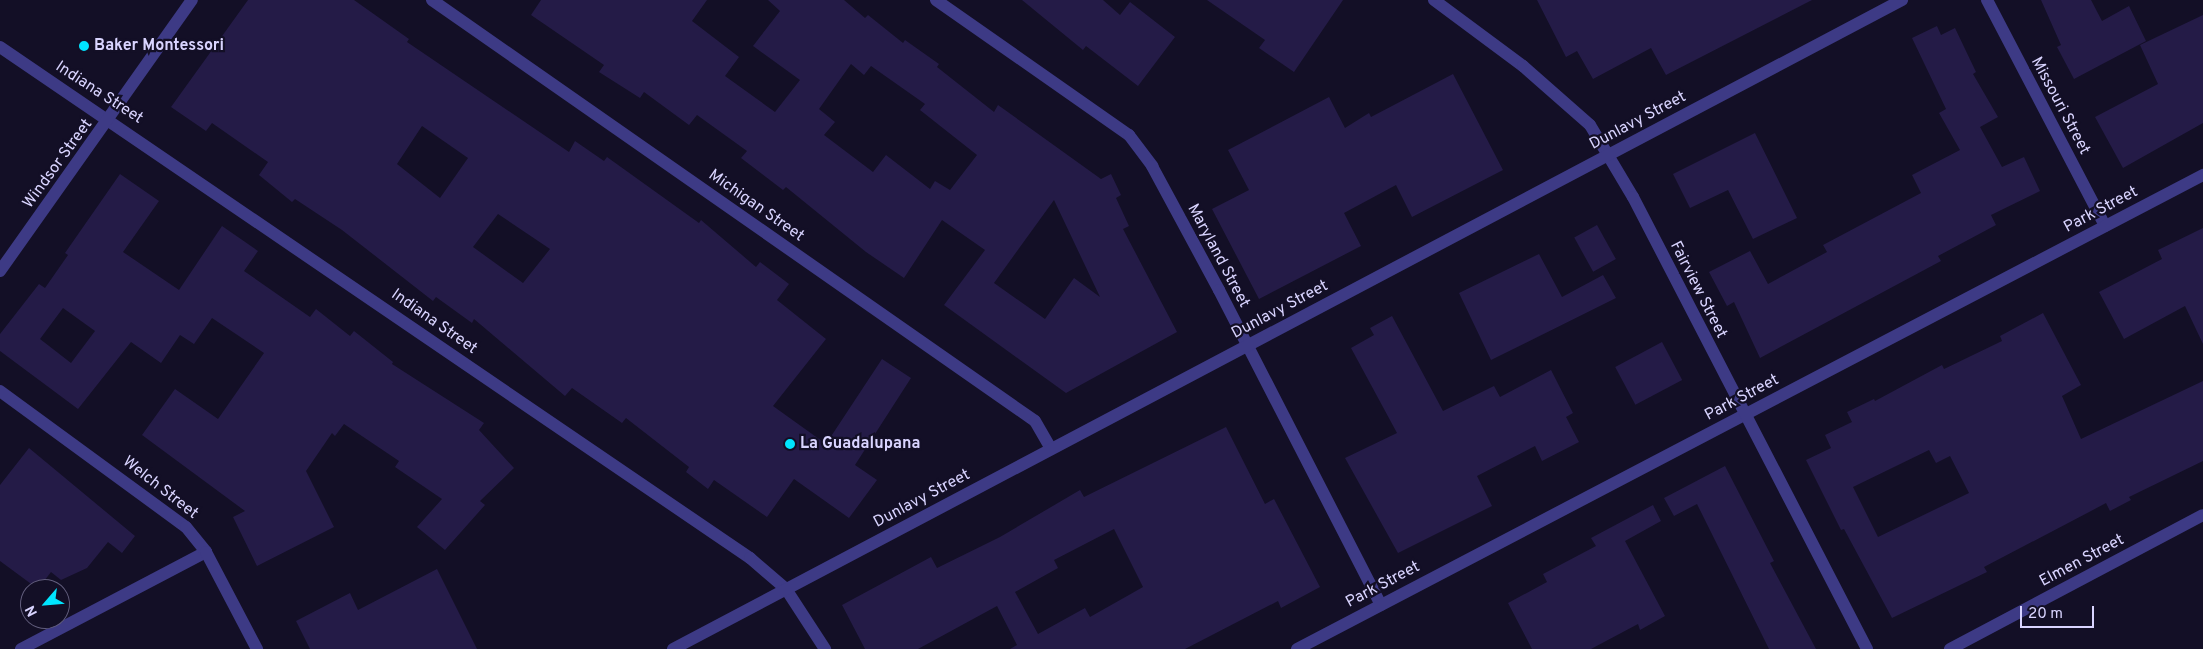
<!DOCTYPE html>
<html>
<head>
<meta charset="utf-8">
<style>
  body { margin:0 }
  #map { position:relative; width:2203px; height:649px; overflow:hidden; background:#130f26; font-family:Overpass,sans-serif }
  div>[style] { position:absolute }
  .building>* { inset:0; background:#241b47; transform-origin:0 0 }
  .minor>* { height:12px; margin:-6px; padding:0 6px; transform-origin:6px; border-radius:6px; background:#3d3a85 }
  .tertiary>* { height:12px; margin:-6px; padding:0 6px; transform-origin:6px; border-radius:6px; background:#3d3a85 }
  .dots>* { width:14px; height:14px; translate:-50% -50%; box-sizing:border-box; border:2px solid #130f26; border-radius:50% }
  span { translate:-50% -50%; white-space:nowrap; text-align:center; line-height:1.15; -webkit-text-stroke:4.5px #130f26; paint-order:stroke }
  .poi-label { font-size:16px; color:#d9d4ff; font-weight:700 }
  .left { translate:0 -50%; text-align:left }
  .street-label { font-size:16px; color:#d9d4ff }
  .north { position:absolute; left:20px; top:579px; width:50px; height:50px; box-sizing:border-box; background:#130f26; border:1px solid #625e7d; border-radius:50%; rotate:243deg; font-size:14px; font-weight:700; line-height:20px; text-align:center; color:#d9d4ff }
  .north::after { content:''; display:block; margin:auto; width:18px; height:22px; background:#00e5ff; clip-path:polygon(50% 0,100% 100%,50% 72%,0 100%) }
  .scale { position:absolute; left:2020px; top:606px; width:74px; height:22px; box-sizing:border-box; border:2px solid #d9d4ff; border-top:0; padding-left:6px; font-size:15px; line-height:18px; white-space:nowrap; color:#d9d4ff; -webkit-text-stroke:4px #130f26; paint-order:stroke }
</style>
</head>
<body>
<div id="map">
  <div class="building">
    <div style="clip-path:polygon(evenodd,248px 0,354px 0,409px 39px,407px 42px,569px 152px,575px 141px,604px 161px,607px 157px,699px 223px,701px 220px,756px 267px,760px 262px,789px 284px,777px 300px,826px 339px,773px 406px,826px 444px,882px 359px,911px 378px,855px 465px,877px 480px,849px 518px,794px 479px,767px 517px,714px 480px,708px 489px,686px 472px,689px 467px,626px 418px,622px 423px,572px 388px,565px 396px,474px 319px,472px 323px,436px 297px,433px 301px,342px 230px,295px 199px,292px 202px,259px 175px,268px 162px,212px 123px,206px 131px,171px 107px,248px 0,422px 126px,468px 158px,440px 198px,397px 164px,422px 126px,248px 0,498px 214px,550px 249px,523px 283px,473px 247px,498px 214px)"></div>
    <div style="clip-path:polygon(evenodd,541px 0,707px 0,692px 21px,739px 57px,725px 76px,775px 112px,800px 80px,753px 46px,780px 11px,768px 0,844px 0,865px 18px,868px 15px,903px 43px,905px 40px,939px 64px,937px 67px,994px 112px,998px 105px,1101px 179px,1111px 174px,1121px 195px,1116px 198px,1129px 226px,1123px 229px,1177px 332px,1066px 393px,944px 305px,985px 250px,942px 220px,904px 278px,866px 252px,786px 187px,783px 190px,741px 158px,747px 151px,697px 115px,689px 125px,644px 92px,640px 98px,599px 72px,604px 65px,531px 15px,541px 0,851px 64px,864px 75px,871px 66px,925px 104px,920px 110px,977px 155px,950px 190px,935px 181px,930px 189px,886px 155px,873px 172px,824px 135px,835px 122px,819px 109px,851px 64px,541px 0,1054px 200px,1100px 297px,1074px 278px,1045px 319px,994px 283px,1054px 200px)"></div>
    <div style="clip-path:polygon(1022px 0,1103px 0,1120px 15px,1130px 2px,1175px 37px,1138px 86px,1086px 46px,1083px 50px)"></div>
    <div style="clip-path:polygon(1207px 0,1343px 0,1294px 72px,1259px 48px,1265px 40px)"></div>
    <div style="clip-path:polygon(1537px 0,1812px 0,1666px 75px,1651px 48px,1593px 79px,1577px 51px,1566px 57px)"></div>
    <div style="clip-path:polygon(2041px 0,2091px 0,2102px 21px,2129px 6px,2146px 41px,2074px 79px,2057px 47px,2061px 45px)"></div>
    <div style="clip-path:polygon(2203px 15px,2203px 123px,2123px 168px,2095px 117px,2158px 84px,2140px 45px)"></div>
    <div style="clip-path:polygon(1937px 26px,1941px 35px,1955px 28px,1976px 72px,1973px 74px,1998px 117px,1980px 127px,2002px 167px,2024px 157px,2040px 191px,1991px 215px,1996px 225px,1938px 256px,1941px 261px,1760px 358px,1734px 302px,1727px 306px,1709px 272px,1750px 251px,1768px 284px,1827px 252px,1823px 245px,1921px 193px,1912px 175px,1960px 150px,1939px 113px,1946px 109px,1912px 38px)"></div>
    <div style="clip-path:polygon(1453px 74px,1503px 170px,1412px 217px,1396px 185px,1344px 213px,1361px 246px,1259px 299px,1212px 209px,1249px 190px,1228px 150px,1329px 97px,1345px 128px,1369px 113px,1371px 117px)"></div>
    <div style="clip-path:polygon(1755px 133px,1797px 218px,1753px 239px,1728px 190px,1690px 208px,1673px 174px)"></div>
    <div style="clip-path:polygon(evenodd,120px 174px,159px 201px,123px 252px,179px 290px,222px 226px,258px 251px,244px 271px,310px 317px,316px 309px,350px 336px,354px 331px,393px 362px,392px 364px,484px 423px,479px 430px,514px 468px,480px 501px,485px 505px,445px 550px,417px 527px,442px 499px,395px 467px,399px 461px,344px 424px,335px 436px,332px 433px,306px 471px,334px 527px,257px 566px,233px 517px,245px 511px,142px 435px,175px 389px,218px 419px,264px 353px,212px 318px,194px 344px,180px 335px,161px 363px,131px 342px,78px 409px,0 351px,0 334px,39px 284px,45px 288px,68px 255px,65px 253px,120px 174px,63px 308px,95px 331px,71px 363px,40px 339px,63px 308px)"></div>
    <div style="left:1597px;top:225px;width:39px;height:26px;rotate:61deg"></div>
    <div style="clip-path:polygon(2203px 228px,2203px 344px,2185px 306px,2124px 339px,2099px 292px,2162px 259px,2158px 250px)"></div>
    <div style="clip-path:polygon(1539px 254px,1562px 297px,1603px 275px,1616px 298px,1491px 360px,1459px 293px)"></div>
    <div style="clip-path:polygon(evenodd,2043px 313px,2081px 385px,2062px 396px,2081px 439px,2203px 381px,2203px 461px,2129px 497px,2131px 500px,2110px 511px,2106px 503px,2091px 511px,1984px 567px,1987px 572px,1892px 618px,1844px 529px,1841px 530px,1806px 460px,1831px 448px,1825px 435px,1852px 422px,1847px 412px,1874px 399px,1875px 401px,1942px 365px,1944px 369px,2002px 341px,2000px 336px,2043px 313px,1929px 450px,1936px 463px,1950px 456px,1969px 493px,1878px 537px,1853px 487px,1929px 450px)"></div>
    <div style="clip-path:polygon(1392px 316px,1443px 411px,1494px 386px,1500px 397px,1551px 370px,1573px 413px,1566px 417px,1579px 442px,1542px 461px,1535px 446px,1477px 476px,1492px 506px,1398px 553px,1345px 458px,1397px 433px,1351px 348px,1374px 335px,1370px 328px)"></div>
    <div style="left:1662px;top:342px;width:43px;height:53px;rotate:62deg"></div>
    <div style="clip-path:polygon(evenodd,1226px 427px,1265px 504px,1274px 499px,1320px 587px,1281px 608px,1278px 601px,1185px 649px,1010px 649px,1017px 645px,997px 606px,918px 649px,865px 649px,842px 605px,931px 557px,937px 568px,1000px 537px,1080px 490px,1084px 497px,1226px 427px,1114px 529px,1143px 587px,1090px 617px,1085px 608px,1038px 634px,1015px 592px,1058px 568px,1054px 560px,1114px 529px)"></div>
    <div style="clip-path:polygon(29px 448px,135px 536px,122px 553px,108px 542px,87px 568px,61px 580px,51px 572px,38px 589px,0 561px,0 485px)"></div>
    <div style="clip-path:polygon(1725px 466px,1774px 561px,1770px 563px,1816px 649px,1769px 649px,1697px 504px,1674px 516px,1664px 498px)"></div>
    <div style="clip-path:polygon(1653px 505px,1661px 521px,1625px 541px,1665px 616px,1640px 630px,1638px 624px,1591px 649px,1532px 649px,1508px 603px,1547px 582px,1543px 574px,1596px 546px,1591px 538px)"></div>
    <div style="clip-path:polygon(437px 569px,477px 649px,310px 649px,296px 621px,350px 593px,358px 610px)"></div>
  </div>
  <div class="minor">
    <div style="left:432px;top:0;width:735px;rotate:34.92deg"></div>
    <div style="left:1035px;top:421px;width:32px;rotate:60deg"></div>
    <div style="left:936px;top:0;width:236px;rotate:35deg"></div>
    <div style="left:1129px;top:135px;width:39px;rotate:53deg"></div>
    <div style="left:1152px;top:166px;width:141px;rotate:61.6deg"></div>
    <div style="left:1219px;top:290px;width:354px;rotate:62.8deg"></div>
    <div style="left:1987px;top:0;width:255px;rotate:62.4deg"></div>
    <div style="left:0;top:47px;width:908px;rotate:34.27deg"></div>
    <div style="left:750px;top:558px;width:48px;rotate:40.7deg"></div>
    <div style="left:786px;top:589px;width:72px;rotate:57deg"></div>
    <div style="left:0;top:271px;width:332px;rotate:-54.7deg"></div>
    <div style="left:21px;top:649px;width:209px;rotate:-27.7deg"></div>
    <div style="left:1297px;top:649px;width:1023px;rotate:-27.62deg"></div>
    <div style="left:1950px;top:649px;width:286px;rotate:-27.9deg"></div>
  </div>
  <div class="tertiary">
    <div style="left:1434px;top:0;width:111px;rotate:36.6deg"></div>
    <div style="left:1523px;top:66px;width:89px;rotate:41.4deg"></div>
    <div style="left:1590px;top:125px;width:84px;rotate:59.2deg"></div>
    <div style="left:1633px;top:197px;width:509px;rotate:62.63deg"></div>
    <div style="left:0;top:391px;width:230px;rotate:36.2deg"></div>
    <div style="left:186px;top:527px;width:32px;rotate:51deg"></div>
    <div style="left:206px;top:552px;width:110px;rotate:62.3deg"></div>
    <div style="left:673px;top:649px;width:1390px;rotate:-27.84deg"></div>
  </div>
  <div class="dots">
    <div style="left:84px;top:46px;background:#00e5ff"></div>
    <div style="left:790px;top:444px;background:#00e5ff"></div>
  </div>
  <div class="poi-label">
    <span class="left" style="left:94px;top:46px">Baker Montessori</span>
    <span class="left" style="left:800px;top:444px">La Guadalupana</span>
  </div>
  <div class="street-label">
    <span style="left:99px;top:93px;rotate:33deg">Indiana Street</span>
    <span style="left:2060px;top:106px;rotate:62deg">Missouri Street</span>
    <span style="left:1638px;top:121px;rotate:-28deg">Dunlavy Street</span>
    <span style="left:58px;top:164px;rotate:-54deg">Windsor Street</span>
    <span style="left:756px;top:206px;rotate:35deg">Michigan Street</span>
    <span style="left:2101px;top:210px;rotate:-28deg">Park Street</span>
    <span style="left:1218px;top:256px;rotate:62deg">Maryland Street</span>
    <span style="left:1698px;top:290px;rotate:63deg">Fairview Street</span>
    <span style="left:1280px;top:310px;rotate:-28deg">Dunlavy Street</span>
    <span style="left:434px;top:322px;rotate:35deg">Indiana Street</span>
    <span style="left:1742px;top:398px;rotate:-28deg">Park Street</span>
    <span style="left:160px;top:488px;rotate:38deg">Welch Street</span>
    <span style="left:922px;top:499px;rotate:-28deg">Dunlavy Street</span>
    <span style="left:2082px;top:561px;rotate:-28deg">Elmen Street</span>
    <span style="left:1383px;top:585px;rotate:-28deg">Park Street</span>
  </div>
  <div class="north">N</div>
  <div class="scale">20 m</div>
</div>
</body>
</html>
